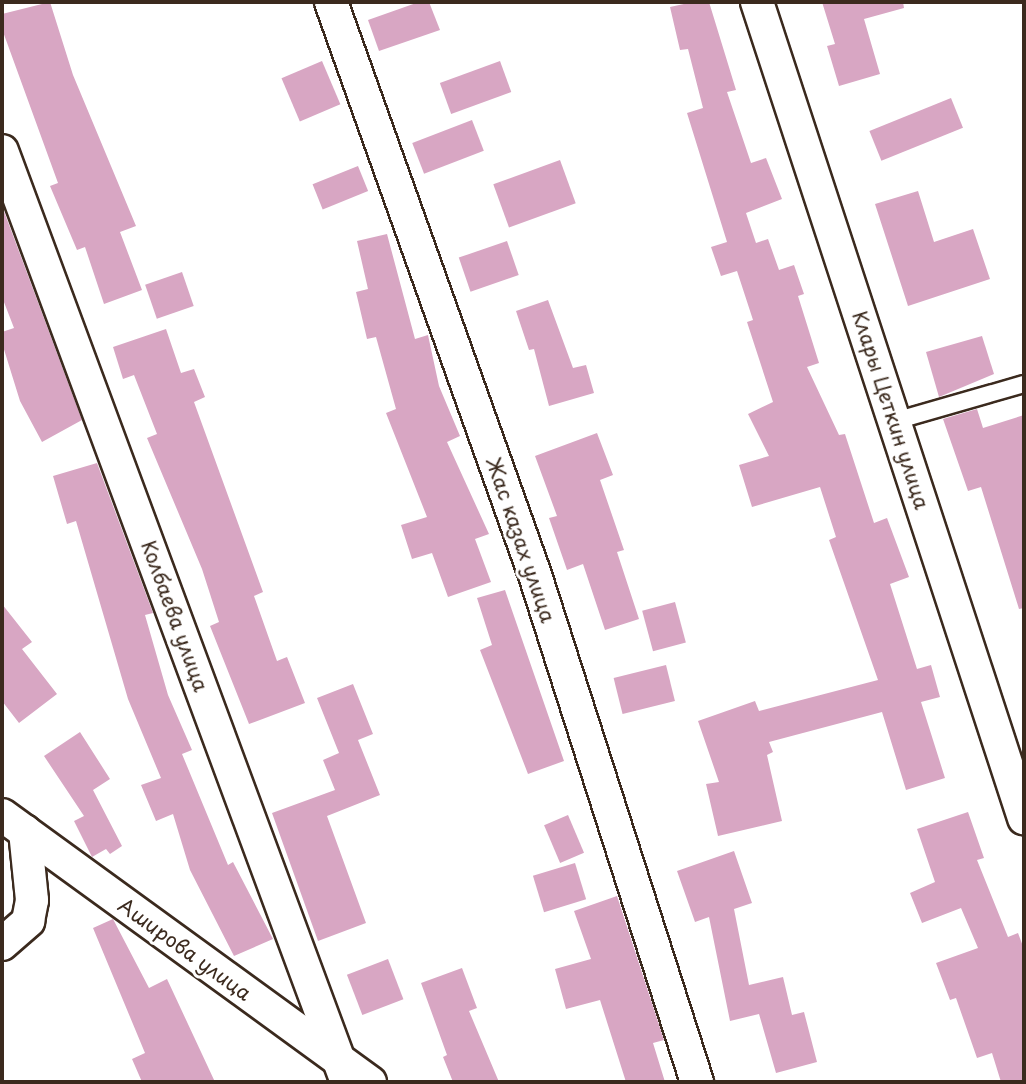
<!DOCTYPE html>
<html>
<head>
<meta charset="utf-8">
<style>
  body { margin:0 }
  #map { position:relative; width:1026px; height:1084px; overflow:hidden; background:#fff; font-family:"Playpen Sans",sans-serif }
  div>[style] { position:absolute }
  .building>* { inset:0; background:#d8a6c3; transform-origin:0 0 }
  .roads { filter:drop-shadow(2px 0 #3b2a1e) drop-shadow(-2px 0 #3b2a1e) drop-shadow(0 2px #3b2a1e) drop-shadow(0 -2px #3b2a1e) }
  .lane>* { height:16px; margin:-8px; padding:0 8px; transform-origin:8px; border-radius:8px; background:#fff }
  .street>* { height:32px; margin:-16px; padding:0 16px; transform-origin:16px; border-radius:16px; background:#fff }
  span { translate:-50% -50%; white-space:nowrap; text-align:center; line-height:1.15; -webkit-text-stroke:6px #fff; paint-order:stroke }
  .street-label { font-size:20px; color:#3b2a1e }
  .frame { position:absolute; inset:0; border:4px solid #3b2a1e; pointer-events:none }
</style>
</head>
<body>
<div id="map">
  <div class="building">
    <div style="clip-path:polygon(50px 2px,73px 75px,136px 226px,120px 232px,142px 290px,104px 304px,85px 247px,77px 250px,50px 186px,58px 183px,2px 29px,2px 14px)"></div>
    <div style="clip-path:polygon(419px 2px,429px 2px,440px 30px,379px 51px,368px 20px)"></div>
    <div style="clip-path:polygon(693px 2px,709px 2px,736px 90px,727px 92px,751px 163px,766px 158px,782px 199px,746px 213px,756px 243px,768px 239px,779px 270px,794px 265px,804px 294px,798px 296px,819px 363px,807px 367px,839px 435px,845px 434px,874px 523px,887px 518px,909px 577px,890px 584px,917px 669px,931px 665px,940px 697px,921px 702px,945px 778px,906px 790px,882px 712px,769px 742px,773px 752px,767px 755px,782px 821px,718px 836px,706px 784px,719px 782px,698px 721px,755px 701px,759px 711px,878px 680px,829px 540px,836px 537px,820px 487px,752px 507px,739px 465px,769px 456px,748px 414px,773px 402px,747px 322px,753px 320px,737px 271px,721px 276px,711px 247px,727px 242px,687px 113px,703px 108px,688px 49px,680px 50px,670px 7px)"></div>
    <div style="clip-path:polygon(822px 2px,903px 2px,904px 8px,864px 19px,880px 74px,839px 86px,827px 46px,835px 44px)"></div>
    <div style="left:322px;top:61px;width:47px;height:44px;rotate:67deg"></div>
    <div style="left:500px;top:61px;width:33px;height:64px;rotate:70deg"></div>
    <div style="left:951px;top:98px;width:32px;height:88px;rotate:68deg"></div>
    <div style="left:472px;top:120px;width:33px;height:64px;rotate:69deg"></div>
    <div style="left:560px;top:160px;width:46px;height:71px;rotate:70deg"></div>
    <div style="left:358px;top:166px;width:27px;height:49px;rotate:68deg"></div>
    <div style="clip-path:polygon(918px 191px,934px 242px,973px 229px,990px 279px,908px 306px,875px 204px)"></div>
    <div style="clip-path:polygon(2px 206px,82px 420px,42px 442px,20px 401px,2px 343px,2px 332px,14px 328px,2px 297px)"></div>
    <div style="clip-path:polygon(387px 234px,415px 339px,428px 335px,439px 386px,460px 436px,447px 442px,489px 534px,475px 539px,491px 582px,448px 597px,432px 553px,412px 559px,401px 525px,427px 517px,386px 413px,396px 409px,376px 337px,367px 339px,356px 292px,368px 289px,357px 241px)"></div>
    <div style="left:507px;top:241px;width:36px;height:51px;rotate:71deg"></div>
    <div style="left:182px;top:272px;width:36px;height:39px;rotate:71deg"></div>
    <div style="clip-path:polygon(548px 300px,573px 368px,586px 365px,594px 393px,549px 406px,534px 349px,529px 350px,516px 311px)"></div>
    <div style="clip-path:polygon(166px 329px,181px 373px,194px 369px,205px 397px,194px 402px,263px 592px,254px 596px,277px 661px,287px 657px,305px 703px,249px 724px,210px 626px,219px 622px,202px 569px,147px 438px,157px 434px,134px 375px,123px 379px,113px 347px)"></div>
    <div style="clip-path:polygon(982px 336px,994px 374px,939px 397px,926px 352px)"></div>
    <div style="clip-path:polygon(977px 409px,983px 428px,1024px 415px,1024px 608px,1019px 609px,981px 487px,968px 491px,943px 419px)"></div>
    <div style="clip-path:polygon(597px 433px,613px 475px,600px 480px,624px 550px,617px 552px,639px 619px,605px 630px,583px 564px,567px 570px,549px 518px,557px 516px,535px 456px)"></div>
    <div style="clip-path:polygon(97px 463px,153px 613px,145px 615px,168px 695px,192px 750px,182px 754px,228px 865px,233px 862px,273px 939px,234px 956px,190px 870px,173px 814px,156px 821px,141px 785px,161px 778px,128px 699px,76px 521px,67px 524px,53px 476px)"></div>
    <div style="clip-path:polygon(505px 590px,564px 761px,528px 774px,480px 650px,492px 645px,477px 598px)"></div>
    <div style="left:675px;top:602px;width:42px;height:34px;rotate:75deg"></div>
    <div style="clip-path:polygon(2px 604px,32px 642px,22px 649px,57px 694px,19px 723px,2px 701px)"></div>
    <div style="left:666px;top:665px;width:37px;height:54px;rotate:76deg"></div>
    <div style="clip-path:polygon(353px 684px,373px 734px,358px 740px,380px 795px,327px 816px,366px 923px,318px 941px,272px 813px,335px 790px,323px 760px,339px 753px,317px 698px)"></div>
    <div style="clip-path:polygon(80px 732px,110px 779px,93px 790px,122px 846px,110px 854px,106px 849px,92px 857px,74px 821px,84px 816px,44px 756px)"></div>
    <div style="clip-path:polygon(968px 812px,984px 858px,977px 860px,1008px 937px,1018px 933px,1024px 949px,1024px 1082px,1001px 1082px,992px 1053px,977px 1058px,956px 998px,950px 1000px,936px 963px,978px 948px,961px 908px,922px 923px,910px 893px,935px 882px,917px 829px)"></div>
    <div style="left:568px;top:815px;width:41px;height:26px;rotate:67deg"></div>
    <div style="clip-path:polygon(734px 851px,752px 903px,734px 909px,749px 985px,783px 977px,792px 1015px,804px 1012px,817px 1062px,776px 1073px,759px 1014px,730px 1021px,709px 917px,695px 922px,677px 871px)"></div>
    <div style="left:575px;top:863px;width:38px;height:44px;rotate:73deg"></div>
    <div style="clip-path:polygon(617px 896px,664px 1040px,653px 1043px,665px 1082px,626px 1082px,600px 1000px,566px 1009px,555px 969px,591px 959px,574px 911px)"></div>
    <div style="clip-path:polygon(113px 919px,149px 988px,167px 979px,215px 1082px,142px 1082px,132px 1059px,145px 1053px,93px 928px)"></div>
    <div style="left:388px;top:959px;width:43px;height:44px;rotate:69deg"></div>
    <div style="clip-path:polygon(462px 968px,477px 1008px,469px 1011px,499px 1082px,453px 1082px,443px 1057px,447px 1055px,421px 983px)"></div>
  </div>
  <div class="roads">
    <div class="lane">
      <div style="left:895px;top:421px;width:134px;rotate:-16deg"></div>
    </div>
    <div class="street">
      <div style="left:331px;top:2px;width:608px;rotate:70.4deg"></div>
      <div style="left:535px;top:575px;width:532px;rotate:72.28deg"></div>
      <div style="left:757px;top:2px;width:859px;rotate:71.88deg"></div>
      <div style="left:2px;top:151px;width:993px;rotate:69.67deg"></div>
      <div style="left:2px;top:815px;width:455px;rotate:36deg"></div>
      <div style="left:2px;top:944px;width:35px;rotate:-41deg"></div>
      <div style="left:28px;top:921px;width:21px;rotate:-79deg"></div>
      <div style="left:32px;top:900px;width:69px;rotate:-95.8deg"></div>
    </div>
  </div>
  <div class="street-label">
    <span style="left:891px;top:410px;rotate:72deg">Клары Цеткин улица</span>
    <span style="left:521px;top:540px;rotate:71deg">Жас казах улица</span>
    <span style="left:175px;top:616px;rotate:70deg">Колбаева улица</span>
    <span style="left:185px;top:949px;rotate:36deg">Аширова улица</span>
  </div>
  <div class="frame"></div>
</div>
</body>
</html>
